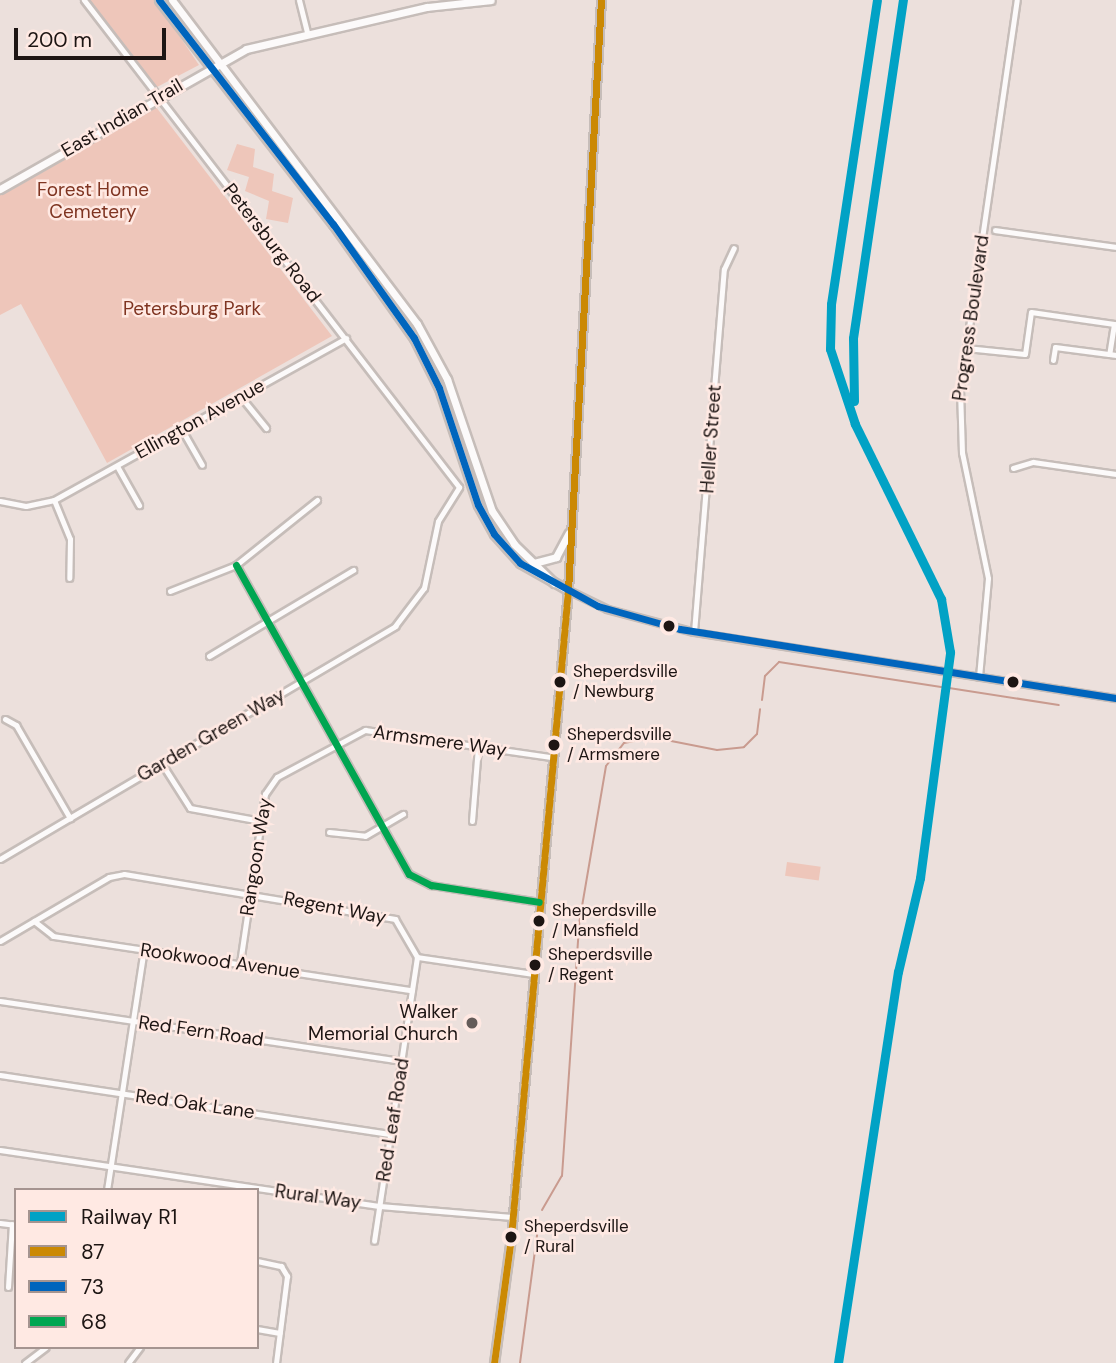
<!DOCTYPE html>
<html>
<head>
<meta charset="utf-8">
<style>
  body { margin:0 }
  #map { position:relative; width:1116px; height:1363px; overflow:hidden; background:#ece0dc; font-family:"DM Sans",sans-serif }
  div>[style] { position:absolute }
  .green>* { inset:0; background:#eec6ba; transform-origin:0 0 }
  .stream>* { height:2px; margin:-1px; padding:0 1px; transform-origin:1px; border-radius:1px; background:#c99b8f }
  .roads { filter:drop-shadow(2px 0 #c6bdb9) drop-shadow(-2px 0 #c6bdb9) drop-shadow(0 2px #c6bdb9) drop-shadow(0 -2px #c6bdb9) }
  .minor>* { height:5px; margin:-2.5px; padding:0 2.5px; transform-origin:2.5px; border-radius:2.5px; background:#fcfafa }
  .major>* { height:7px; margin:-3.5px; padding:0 3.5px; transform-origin:3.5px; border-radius:3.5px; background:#fcfafa }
  .bus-1>* { height:7px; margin:-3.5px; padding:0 3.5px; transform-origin:3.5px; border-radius:3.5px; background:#cb8904 }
  .bus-2>* { height:7px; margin:-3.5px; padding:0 3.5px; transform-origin:3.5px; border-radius:3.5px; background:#0065bd }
  .bus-3>* { height:7px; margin:-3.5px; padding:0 3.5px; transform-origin:3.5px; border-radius:3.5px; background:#00a651 }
  .rail-1>* { height:9px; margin:-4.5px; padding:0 4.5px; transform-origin:4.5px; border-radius:4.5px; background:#01a2c5 }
  .dots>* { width:19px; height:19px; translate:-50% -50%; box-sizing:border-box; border:4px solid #ffe9e3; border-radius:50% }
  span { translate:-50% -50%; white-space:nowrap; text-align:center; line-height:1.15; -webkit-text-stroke:5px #ffe9e3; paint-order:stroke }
  .bus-label { font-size:17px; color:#1d1513 }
  .left { translate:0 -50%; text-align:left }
  .street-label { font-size:19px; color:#1d1513 }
  .park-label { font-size:19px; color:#7f3421 }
  .poi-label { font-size:19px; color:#1d1513 }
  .right { translate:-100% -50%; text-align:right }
  .legend { position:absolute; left:14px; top:1188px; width:245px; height:161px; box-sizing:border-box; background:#ffe9e3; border:2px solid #a59490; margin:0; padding:9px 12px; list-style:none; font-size:21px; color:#1d1513 }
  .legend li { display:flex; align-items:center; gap:14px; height:35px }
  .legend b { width:35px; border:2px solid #a59490 }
  .scale { position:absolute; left:14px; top:28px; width:152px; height:32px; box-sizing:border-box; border:4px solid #1d1513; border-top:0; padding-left:9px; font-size:21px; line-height:24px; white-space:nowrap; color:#1d1513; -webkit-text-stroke:5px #ffe9e3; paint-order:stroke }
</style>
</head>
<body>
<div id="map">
  <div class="green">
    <div style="clip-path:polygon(89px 0,155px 0,199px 65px,157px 87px)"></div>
    <div style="clip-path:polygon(156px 107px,332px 336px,107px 463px,21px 304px,0 315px,0 195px)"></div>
    <div style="clip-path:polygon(237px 144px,255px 149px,253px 167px,274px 174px,272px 191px,293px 198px,288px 223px,266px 219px,269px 201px,245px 191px,249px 177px,227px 170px)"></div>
    <div style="left:787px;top:862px;width:34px;height:14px;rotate:8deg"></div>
  </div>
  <div class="stream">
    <div style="left:949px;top:688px;width:111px;rotate:8.8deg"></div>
    <div style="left:762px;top:700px;width:24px;rotate:-83deg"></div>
    <div style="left:765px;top:676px;width:20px;rotate:-45deg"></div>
    <div style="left:779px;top:662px;width:164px;rotate:8.8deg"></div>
    <div style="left:661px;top:739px;width:57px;rotate:11.1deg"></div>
    <div style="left:717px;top:750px;width:27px;rotate:-6deg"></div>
    <div style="left:744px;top:747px;width:18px;rotate:-45deg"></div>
    <div style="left:757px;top:734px;width:25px;rotate:-83deg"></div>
    <div style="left:542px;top:1210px;width:39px;rotate:-60deg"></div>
    <div style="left:562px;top:1176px;width:253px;rotate:-86.1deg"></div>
    <div style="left:579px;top:924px;width:160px;rotate:-80.3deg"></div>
    <div style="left:606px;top:766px;width:29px;rotate:-52deg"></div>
    <div style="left:624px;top:743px;width:20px;rotate:-11deg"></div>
    <div style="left:520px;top:1363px;width:136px;rotate:-82.4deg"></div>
  </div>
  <div class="roads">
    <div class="minor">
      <div style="left:299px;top:0;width:34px;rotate:76deg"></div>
      <div style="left:995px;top:230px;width:122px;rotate:8deg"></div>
      <div style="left:966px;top:348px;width:59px;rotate:5.8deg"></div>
      <div style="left:1025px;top:354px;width:42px;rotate:-81.9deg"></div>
      <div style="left:1031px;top:312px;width:84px;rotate:8.2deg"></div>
      <div style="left:1114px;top:324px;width:30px;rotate:99deg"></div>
      <div style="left:1109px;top:354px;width:7px;rotate:8deg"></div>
      <div style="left:1053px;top:360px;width:13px;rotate:-81deg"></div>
      <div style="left:1055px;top:347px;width:54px;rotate:7.4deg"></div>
      <div style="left:241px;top:397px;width:40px;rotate:51deg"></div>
      <div style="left:182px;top:430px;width:40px;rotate:60.3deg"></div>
      <div style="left:117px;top:466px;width:45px;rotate:60.6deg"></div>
      <div style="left:1013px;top:468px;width:21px;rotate:-17deg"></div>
      <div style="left:1033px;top:462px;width:84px;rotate:8.2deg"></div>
      <div style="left:54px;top:500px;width:42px;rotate:67.7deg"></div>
      <div style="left:70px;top:539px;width:39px;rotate:91deg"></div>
      <div style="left:0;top:501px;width:26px;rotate:11deg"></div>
      <div style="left:26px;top:506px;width:29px;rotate:-12deg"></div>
      <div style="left:54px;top:500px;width:334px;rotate:-29deg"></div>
      <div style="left:236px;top:565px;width:354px;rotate:60.8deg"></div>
      <div style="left:409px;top:874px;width:25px;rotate:27deg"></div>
      <div style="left:431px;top:885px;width:109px;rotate:8.9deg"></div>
      <div style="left:568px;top:590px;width:43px;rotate:26deg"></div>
      <div style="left:607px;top:609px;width:90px;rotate:14.8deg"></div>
      <div style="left:694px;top:632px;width:427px;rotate:8.9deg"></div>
      <div style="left:170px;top:591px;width:71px;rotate:-21.5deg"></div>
      <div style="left:236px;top:565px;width:104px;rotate:-38.7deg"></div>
      <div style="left:694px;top:632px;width:364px;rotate:-85.3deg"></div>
      <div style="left:724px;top:269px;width:23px;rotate:-65deg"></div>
      <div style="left:209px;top:656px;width:168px;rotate:-30.8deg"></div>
      <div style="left:979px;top:677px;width:99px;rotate:-84.8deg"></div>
      <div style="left:988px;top:578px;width:128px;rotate:-101.7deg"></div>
      <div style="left:962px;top:453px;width:64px;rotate:-91.8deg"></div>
      <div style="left:960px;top:389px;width:393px;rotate:-81.7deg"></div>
      <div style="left:5px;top:719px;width:13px;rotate:29deg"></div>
      <div style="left:16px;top:725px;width:108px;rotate:59.9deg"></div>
      <div style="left:162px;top:764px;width:52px;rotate:57.5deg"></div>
      <div style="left:190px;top:808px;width:72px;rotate:10.4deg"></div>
      <div style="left:472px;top:821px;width:75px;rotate:-85.4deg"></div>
      <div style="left:329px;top:832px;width:36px;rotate:6deg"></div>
      <div style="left:365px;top:836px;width:44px;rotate:-30.1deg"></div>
      <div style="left:0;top:859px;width:459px;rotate:-30.5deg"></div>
      <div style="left:395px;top:626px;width:48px;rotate:-52.7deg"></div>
      <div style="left:424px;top:588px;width:68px;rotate:-78.2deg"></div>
      <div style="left:438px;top:521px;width:40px;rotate:-58deg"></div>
      <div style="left:459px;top:487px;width:615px;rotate:-127.6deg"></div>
      <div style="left:34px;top:921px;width:24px;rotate:38deg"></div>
      <div style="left:53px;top:936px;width:363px;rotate:8.6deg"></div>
      <div style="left:0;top:941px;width:126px;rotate:-30.4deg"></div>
      <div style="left:109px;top:877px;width:15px;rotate:-11deg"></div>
      <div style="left:124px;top:874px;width:275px;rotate:9.4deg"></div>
      <div style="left:395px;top:919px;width:44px;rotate:59.9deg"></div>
      <div style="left:417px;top:957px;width:287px;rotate:98.6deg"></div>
      <div style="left:417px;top:957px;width:117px;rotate:8.3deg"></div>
      <div style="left:240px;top:963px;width:171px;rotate:-81.6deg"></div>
      <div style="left:265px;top:794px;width:21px;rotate:-55deg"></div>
      <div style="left:277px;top:777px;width:100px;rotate:-28.1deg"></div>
      <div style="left:365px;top:730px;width:188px;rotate:8.3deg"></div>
      <div style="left:0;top:1001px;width:405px;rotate:8.5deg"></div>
      <div style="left:0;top:1075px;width:394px;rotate:8.6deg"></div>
      <div style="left:0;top:1150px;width:383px;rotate:8.4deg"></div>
      <div style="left:379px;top:1206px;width:134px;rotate:4.7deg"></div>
      <div style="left:107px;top:1190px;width:244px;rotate:-81.3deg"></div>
      <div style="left:0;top:1223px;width:16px;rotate:7deg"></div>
      <div style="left:257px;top:1261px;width:25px;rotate:12deg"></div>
      <div style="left:281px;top:1266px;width:12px;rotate:59deg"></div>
      <div style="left:287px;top:1276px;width:88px;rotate:97.2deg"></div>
      <div style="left:8px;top:1287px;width:63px;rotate:-86.4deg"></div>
      <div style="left:257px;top:1329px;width:23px;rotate:10deg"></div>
      <div style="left:25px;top:1363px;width:26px;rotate:-37deg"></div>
      <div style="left:128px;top:1363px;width:20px;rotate:-53deg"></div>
    </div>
    <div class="major">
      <div style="left:159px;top:0;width:284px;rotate:52.2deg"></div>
      <div style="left:333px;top:224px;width:140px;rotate:54.6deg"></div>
      <div style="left:414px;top:338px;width:56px;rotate:63.4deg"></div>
      <div style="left:439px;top:388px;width:123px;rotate:71.6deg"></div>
      <div style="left:478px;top:505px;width:33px;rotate:61deg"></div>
      <div style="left:494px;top:534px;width:39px;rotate:48deg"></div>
      <div style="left:520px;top:563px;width:55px;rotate:29.4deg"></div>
      <div style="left:172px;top:0;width:406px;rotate:52.9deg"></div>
      <div style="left:417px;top:324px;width:63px;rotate:61.4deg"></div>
      <div style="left:447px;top:379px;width:139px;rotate:71.2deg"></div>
      <div style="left:492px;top:511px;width:40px;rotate:56deg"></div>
      <div style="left:514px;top:544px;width:56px;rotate:44.3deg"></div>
      <div style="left:0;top:189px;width:283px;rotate:-29.6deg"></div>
      <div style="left:246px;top:49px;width:186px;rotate:-13.1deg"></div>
      <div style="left:427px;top:7px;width:64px;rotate:-6.2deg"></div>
      <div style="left:534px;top:563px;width:23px;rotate:-15deg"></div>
      <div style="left:556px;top:557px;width:27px;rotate:-62deg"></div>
      <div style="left:494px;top:1363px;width:127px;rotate:-82.3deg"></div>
      <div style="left:511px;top:1237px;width:650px;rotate:-84.97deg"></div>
      <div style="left:568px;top:590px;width:591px;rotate:-86.8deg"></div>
    </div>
  </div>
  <div class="bus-1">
    <div style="left:494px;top:1363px;width:127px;rotate:-82.3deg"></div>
    <div style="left:511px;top:1237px;width:650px;rotate:-84.97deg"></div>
    <div style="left:568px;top:590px;width:591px;rotate:-86.8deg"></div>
  </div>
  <div class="bus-2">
    <div style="left:159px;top:0;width:284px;rotate:52.2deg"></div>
    <div style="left:333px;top:224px;width:140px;rotate:54.6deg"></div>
    <div style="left:414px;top:338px;width:56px;rotate:63.4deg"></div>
    <div style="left:439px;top:388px;width:123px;rotate:71.6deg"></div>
    <div style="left:478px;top:505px;width:33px;rotate:61deg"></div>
    <div style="left:494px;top:534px;width:39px;rotate:48deg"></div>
    <div style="left:520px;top:563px;width:89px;rotate:28.9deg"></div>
    <div style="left:598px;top:606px;width:85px;rotate:15.7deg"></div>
    <div style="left:680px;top:629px;width:441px;rotate:9deg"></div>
  </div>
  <div class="bus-3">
    <div style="left:236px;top:565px;width:354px;rotate:60.8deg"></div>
    <div style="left:409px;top:874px;width:25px;rotate:27deg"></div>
    <div style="left:431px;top:885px;width:109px;rotate:8.9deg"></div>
  </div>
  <div class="rail-1">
    <div style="left:854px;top:401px;width:63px;rotate:-90.9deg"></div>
    <div style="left:853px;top:338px;width:342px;rotate:-81.6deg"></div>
    <div style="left:838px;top:1363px;width:396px;rotate:-81.3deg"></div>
    <div style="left:898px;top:972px;width:97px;rotate:-76.8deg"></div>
    <div style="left:920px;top:878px;width:228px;rotate:-82.4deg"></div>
    <div style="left:950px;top:652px;width:54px;rotate:-99.6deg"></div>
    <div style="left:941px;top:599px;width:195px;rotate:-116.2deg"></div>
    <div style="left:855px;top:424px;width:79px;rotate:-108.4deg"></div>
    <div style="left:830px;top:349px;width:45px;rotate:-88.7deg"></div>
    <div style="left:831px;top:304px;width:307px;rotate:-81.4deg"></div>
  </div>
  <div class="dots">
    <div style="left:669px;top:626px;background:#1d1513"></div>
    <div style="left:560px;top:682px;background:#1d1513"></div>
    <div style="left:1013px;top:682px;background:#1d1513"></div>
    <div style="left:554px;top:745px;background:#1d1513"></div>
    <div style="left:539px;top:921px;background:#1d1513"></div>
    <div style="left:535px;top:965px;background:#1d1513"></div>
    <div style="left:472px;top:1023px;background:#655c59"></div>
    <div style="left:511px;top:1237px;background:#1d1513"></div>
  </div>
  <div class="bus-label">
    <span class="left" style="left:573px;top:682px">Sheperdsville<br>/ Newburg</span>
    <span class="left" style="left:567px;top:745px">Sheperdsville<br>/ Armsmere</span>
    <span class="left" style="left:552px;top:921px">Sheperdsville<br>/ Mansfield</span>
    <span class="left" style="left:548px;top:965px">Sheperdsville<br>/ Regent</span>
    <span class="left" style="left:524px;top:1237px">Sheperdsville<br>/ Rural</span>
  </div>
  <div class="street-label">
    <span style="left:122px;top:118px;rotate:-30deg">East Indian Trail</span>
    <span style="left:272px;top:243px;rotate:52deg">Petersburg Road</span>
    <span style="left:971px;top:318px;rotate:-82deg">Progress Boulevard</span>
    <span style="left:200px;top:419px;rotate:-29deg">Ellington Avenue</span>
    <span style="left:711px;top:439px;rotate:-86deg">Heller Street</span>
    <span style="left:211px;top:735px;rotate:-30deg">Garden Green Way</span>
    <span style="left:440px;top:741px;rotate:8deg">Armsmere Way</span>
    <span style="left:256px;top:857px;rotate:-81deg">Rangoon Way</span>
    <span style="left:335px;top:908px;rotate:11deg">Regent Way</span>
    <span style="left:220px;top:961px;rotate:8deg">Rookwood Avenue</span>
    <span style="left:201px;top:1031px;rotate:8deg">Red Fern Road</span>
    <span style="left:195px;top:1104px;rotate:8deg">Red Oak Lane</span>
    <span style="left:393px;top:1120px;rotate:-81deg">Red Leaf Road</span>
    <span style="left:318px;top:1197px;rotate:8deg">Rural Way</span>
  </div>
  <div class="park-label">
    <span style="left:93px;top:201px">Forest Home<br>Cemetery</span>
    <span style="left:192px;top:309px">Petersburg Park</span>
  </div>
  <div class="poi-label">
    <span class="right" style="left:458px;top:1023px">Walker<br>Memorial Church</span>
  </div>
  <ul class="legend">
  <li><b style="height:9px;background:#01a2c5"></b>Railway R1</li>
  <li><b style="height:9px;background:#cb8904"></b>87</li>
  <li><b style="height:9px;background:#0065bd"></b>73</li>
  <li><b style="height:9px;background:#00a651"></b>68</li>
  </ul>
  <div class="scale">200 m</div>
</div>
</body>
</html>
